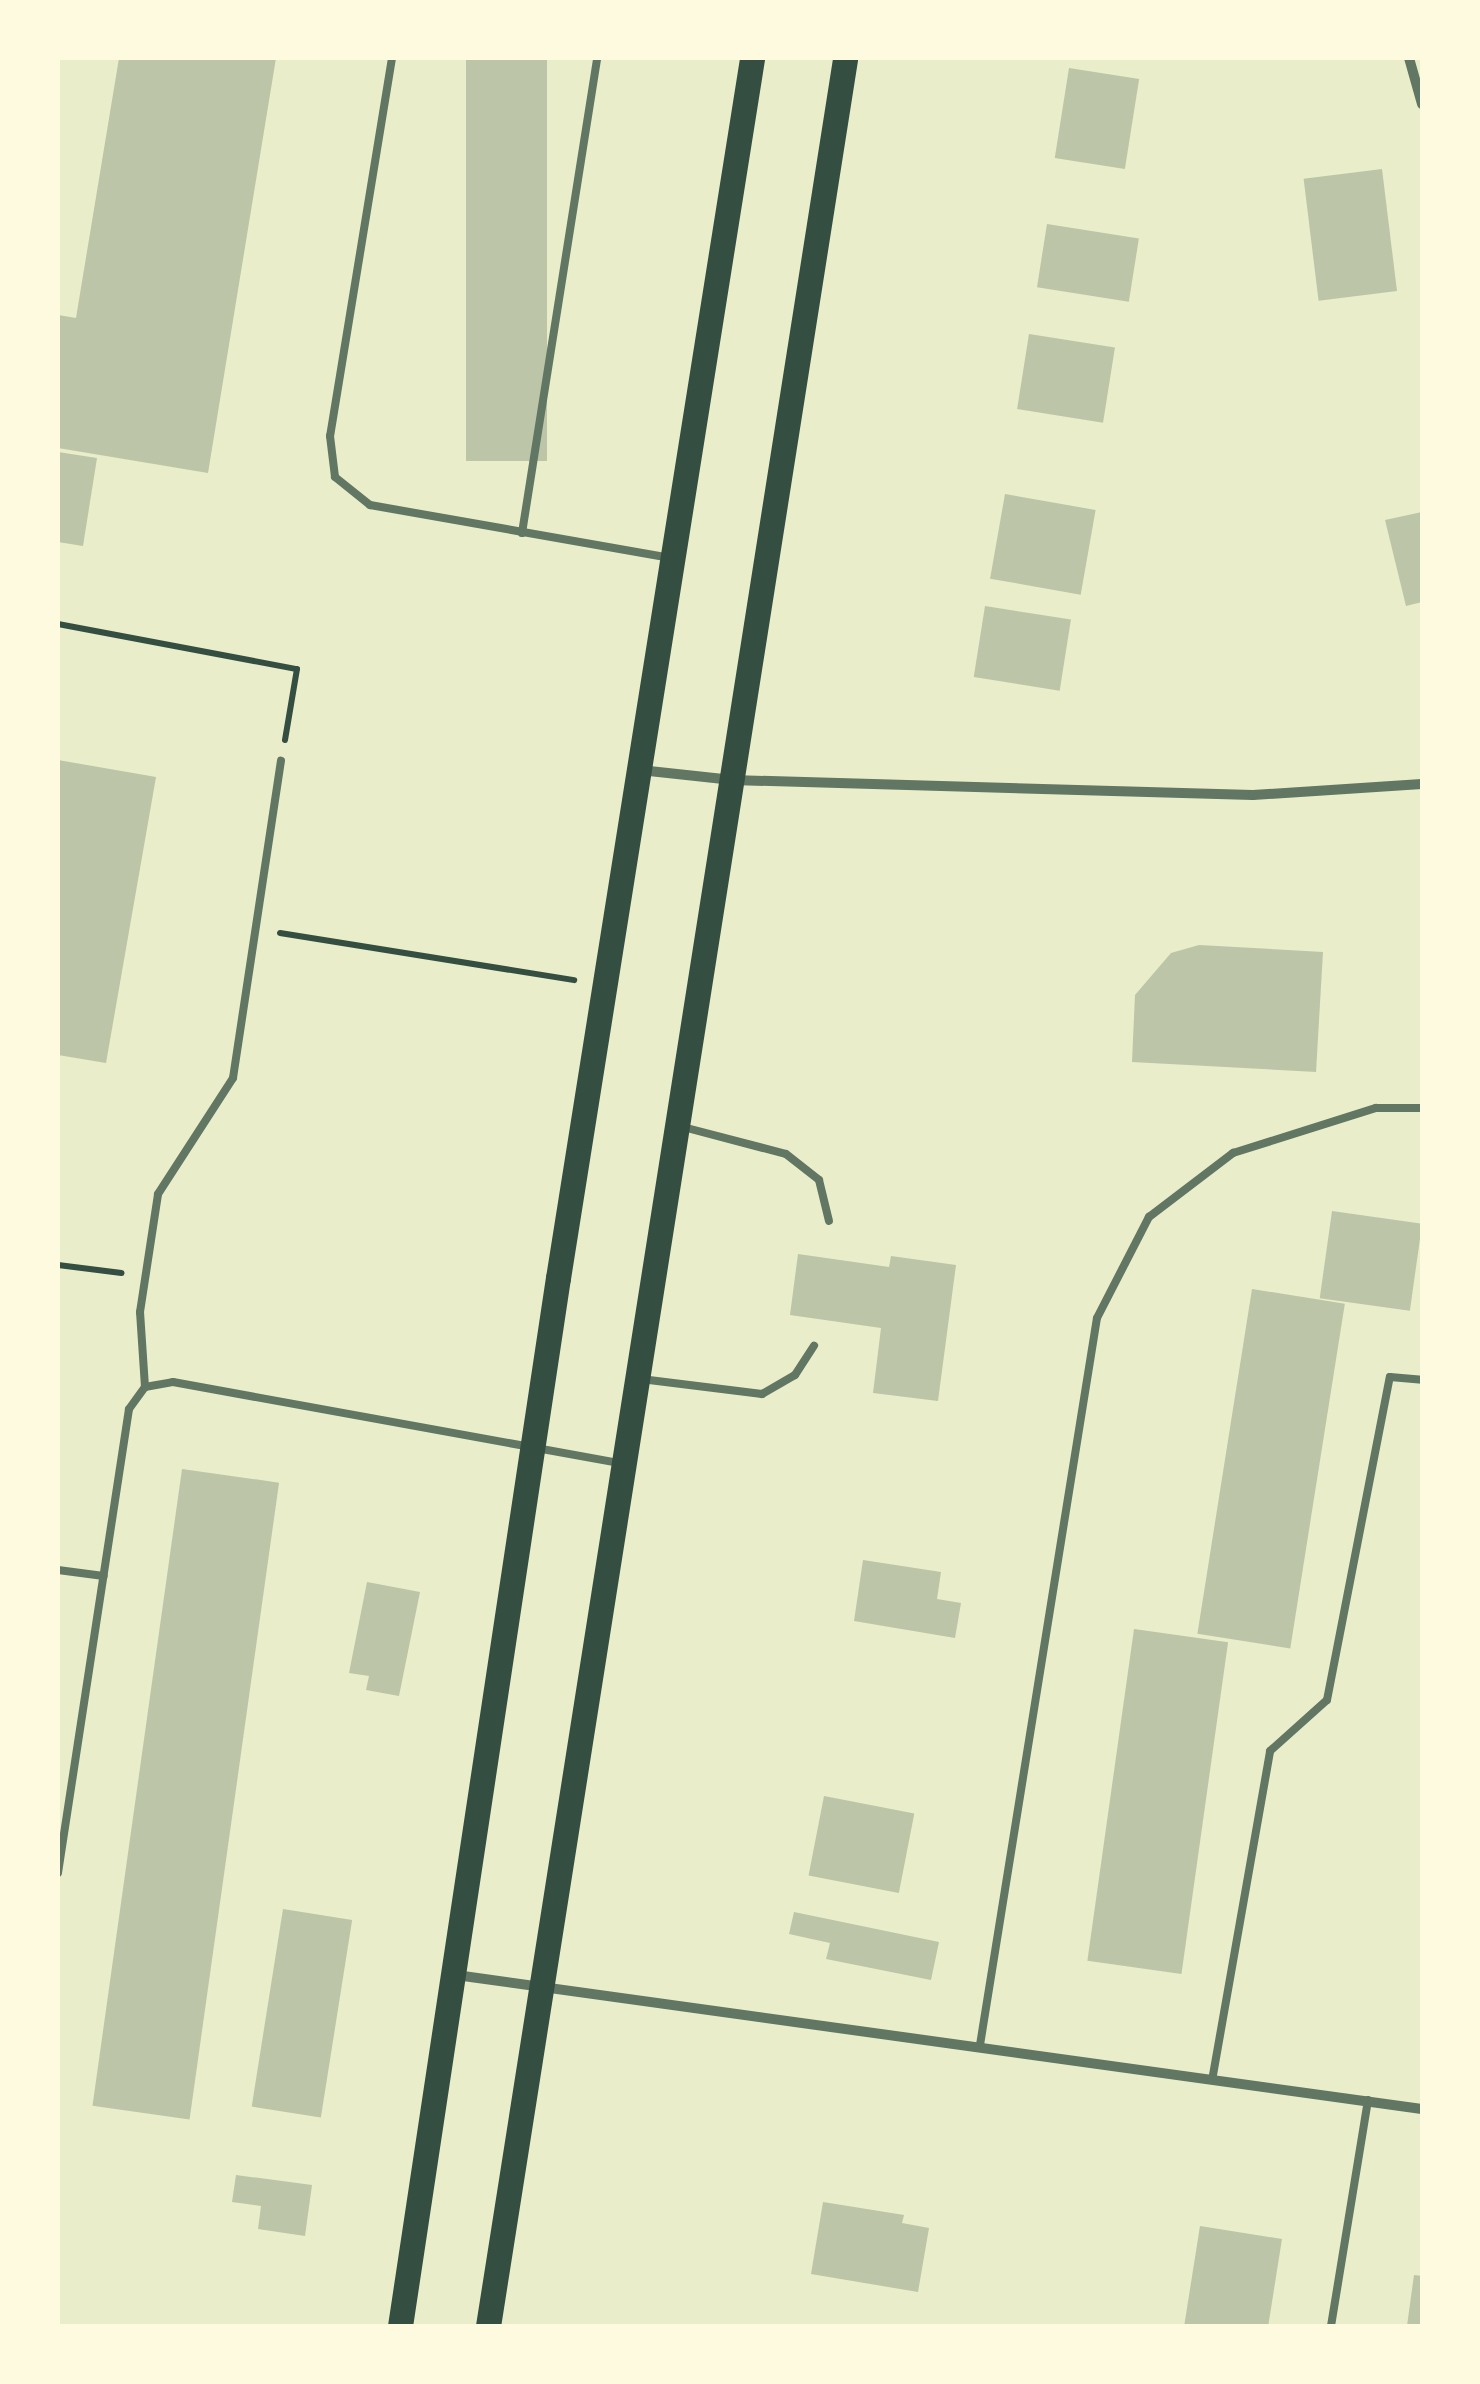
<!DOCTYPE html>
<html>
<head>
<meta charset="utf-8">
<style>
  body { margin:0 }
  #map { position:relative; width:1480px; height:2384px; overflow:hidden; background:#e9edc9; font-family:"DejaVu Sans",sans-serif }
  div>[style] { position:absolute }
  .building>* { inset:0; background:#bcc5a7; transform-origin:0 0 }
  .path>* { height:6px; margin:-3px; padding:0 3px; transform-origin:3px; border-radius:3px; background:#344e41 }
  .service>* { height:8px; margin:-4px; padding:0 4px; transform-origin:4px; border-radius:4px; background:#617663 }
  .minor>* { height:10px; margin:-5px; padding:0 5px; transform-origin:5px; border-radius:5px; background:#617663 }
  .primary>* { height:25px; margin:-12.5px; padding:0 12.5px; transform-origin:12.5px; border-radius:12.5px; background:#344e41 }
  span { translate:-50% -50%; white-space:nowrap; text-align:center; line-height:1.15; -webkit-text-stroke:8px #fefae0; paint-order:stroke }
  .frame { position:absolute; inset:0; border:60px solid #fefae0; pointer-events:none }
</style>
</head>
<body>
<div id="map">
  <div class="building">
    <div style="clip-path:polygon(119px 58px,276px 58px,208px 473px,58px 448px,58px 315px,76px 318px)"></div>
    <div style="left:466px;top:58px;width:81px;height:403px"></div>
    <div style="left:1069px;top:68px;width:71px;height:91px;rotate:9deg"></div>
    <div style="left:1382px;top:169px;width:123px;height:79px;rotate:83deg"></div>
    <div style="left:1047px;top:224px;width:93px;height:64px;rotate:9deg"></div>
    <div style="left:1029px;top:334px;width:87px;height:76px;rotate:9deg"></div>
    <div style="clip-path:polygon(58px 452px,97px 458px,83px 546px,58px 542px)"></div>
    <div style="left:1005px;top:494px;width:92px;height:86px;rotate:10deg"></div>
    <div style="clip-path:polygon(1422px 512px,1422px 602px,1406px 606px,1385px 520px)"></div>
    <div style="left:985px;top:606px;width:87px;height:72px;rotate:9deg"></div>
    <div style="clip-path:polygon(58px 760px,156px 777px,106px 1063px,58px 1055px)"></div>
    <div style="clip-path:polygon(1199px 945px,1323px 952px,1316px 1072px,1132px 1062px,1135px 995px,1171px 953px)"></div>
    <div style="left:1332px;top:1211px;width:91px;height:88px;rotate:8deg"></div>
    <div style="clip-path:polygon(798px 1254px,889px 1267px,891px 1256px,956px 1265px,938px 1401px,873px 1393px,881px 1328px,790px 1315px)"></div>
    <div style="left:1252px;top:1289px;width:94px;height:349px;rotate:9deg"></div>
    <div style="left:182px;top:1469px;width:98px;height:643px;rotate:8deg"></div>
    <div style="clip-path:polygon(863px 1560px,941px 1572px,937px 1599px,961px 1603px,955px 1638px,854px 1621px)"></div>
    <div style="clip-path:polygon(367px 1582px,420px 1592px,399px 1696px,366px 1690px,369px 1676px,349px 1673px)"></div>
    <div style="left:1134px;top:1629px;width:95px;height:335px;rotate:8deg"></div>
    <div style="left:824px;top:1796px;width:92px;height:81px;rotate:11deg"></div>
    <div style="left:283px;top:1909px;width:70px;height:200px;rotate:9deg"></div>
    <div style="clip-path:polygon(794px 1912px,939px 1942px,931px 1980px,826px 1959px,830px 1943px,789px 1934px)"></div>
    <div style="clip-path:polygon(236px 2175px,312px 2185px,305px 2236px,258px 2229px,261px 2206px,232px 2202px)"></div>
    <div style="clip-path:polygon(823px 2202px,904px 2215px,902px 2223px,929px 2228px,918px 2292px,811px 2274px)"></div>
    <div style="left:1200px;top:2226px;width:83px;height:101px;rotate:9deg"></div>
    <div style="clip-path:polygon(1414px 2275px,1422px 2276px,1422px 2326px,1407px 2326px)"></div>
  </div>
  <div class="path">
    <div style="left:58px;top:624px;width:243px;rotate:10.7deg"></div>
    <div style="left:297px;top:669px;width:72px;rotate:99.6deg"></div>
    <div style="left:280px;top:933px;width:298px;rotate:9.1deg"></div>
    <div style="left:58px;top:1265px;width:64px;rotate:7.2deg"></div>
  </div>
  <div class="service">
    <div style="left:392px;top:58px;width:383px;rotate:99.3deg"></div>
    <div style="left:330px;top:436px;width:41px;rotate:83deg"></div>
    <div style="left:335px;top:477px;width:45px;rotate:38.7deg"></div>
    <div style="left:370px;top:505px;width:301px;rotate:10deg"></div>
    <div style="left:522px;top:533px;width:481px;rotate:-81deg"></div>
    <div style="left:683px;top:1127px;width:106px;rotate:14.7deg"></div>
    <div style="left:786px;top:1154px;width:42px;rotate:38.2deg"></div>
    <div style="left:819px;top:1180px;width:42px;rotate:76.3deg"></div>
    <div style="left:641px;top:1379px;width:122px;rotate:7.1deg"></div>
    <div style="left:762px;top:1394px;width:38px;rotate:-30deg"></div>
    <div style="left:795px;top:1375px;width:35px;rotate:-57deg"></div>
    <div style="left:145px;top:1387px;width:75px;rotate:-93.8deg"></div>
    <div style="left:140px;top:1312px;width:119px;rotate:-81.3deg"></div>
    <div style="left:158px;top:1194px;width:138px;rotate:-57.1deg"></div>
    <div style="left:233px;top:1078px;width:321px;rotate:-81.4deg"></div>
    <div style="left:58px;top:1570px;width:46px;rotate:7.4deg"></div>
    <div style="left:58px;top:1873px;width:469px;rotate:-81.3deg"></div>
    <div style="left:129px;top:1409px;width:27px;rotate:-54deg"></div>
    <div style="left:145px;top:1387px;width:28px;rotate:-10deg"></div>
    <div style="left:173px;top:1382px;width:454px;rotate:10.3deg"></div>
    <div style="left:980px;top:2045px;width:736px;rotate:-80.86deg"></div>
    <div style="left:1097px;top:1318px;width:114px;rotate:-62.8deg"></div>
    <div style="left:1149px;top:1217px;width:106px;rotate:-37.3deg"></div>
    <div style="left:1233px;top:1153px;width:150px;rotate:-17.5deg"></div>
    <div style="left:1376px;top:1108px;width:46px"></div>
    <div style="left:1213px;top:2075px;width:329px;rotate:-80deg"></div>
    <div style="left:1270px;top:1751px;width:76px;rotate:-41.8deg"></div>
    <div style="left:1327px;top:1700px;width:329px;rotate:-79deg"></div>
    <div style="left:1390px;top:1377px;width:32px;rotate:5deg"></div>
    <div style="left:1331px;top:2326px;width:229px;rotate:-80.7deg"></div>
  </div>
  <div class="minor">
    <div style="left:1409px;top:58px;width:48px;rotate:74.2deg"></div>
    <div style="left:640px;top:770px;width:93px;rotate:6.2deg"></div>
    <div style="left:732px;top:780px;width:521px;rotate:1.65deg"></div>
    <div style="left:1253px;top:795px;width:169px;rotate:-3.7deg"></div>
    <div style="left:456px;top:1975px;width:975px;rotate:7.9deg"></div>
  </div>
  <div class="primary">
    <div style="left:400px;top:2326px;width:1060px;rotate:-81.43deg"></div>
    <div style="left:558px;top:1278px;width:1235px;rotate:-80.96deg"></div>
    <div style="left:488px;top:2326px;width:2296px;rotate:-81.05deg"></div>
  </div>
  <div class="frame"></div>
</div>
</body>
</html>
